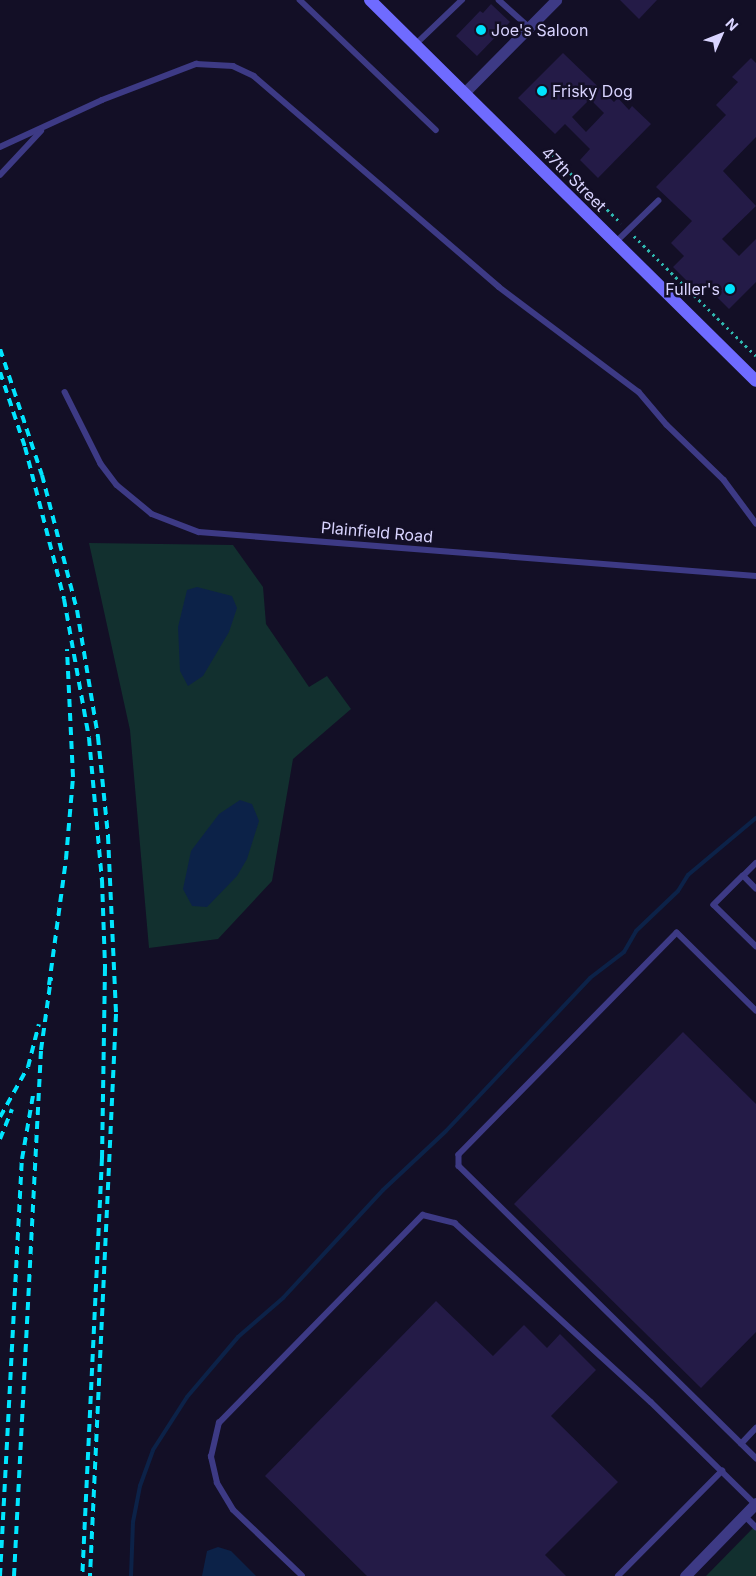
<!DOCTYPE html>
<html>
<head>
<meta charset="utf-8">
<style>
  body { margin:0 }
  #map { position:relative; width:756px; height:1576px; overflow:hidden; background:#130f26; font-family:Inter,sans-serif }
  div>[style] { position:absolute }
  .green>* { inset:0; background:#12302f }
  .water>* { inset:0; background:#0c2248 }
  .stream>* { height:4px; margin:-2px; padding:0 2px; transform-origin:2px; border-radius:2px; background:#0c2248 }
  .building>* { inset:0; background:#241b47 }
  .path>* { height:2.5px; margin-top:-1.25px; transform-origin:0; background:repeating-linear-gradient(90deg,#2fb8b0 0 2.5px,transparent 0 6.5px) }
  .service>* { height:5.5px; margin:-2.75px; padding:0 2.75px; transform-origin:2.75px; border-radius:2.75px; background:#3d3a85 }
  .minor>* { height:11px; margin:-5.5px; padding:0 5.5px; transform-origin:5.5px; border-radius:5.5px; background:#3d3a85 }
  .secondary>* { height:12px; margin:-6px; padding:0 6px; transform-origin:6px; border-radius:6px; background:#6f6bff }
  .rail>* { height:4px; margin-top:-2px; transform-origin:0; background:repeating-linear-gradient(90deg,#00e5ff 0 8px,transparent 0 14px) }
  .dots>* { width:14px; height:14px; translate:-50% -50%; box-sizing:border-box; border:2px solid #130f26; border-radius:50% }
  span { translate:-50% -50%; white-space:nowrap; text-align:center; line-height:1.15; -webkit-text-stroke:5px #130f26; paint-order:stroke }
  .poi-label { font-size:16px; color:#d9d4ff }
  .left { translate:0 -50%; text-align:left }
  .right { translate:-100% -50%; text-align:right }
  .street-label { font-size:16px; color:#d9d4ff }
  .north { position:absolute; left:696px; top:10px; width:50px; height:50px; -webkit-text-stroke:4px #130f26; paint-order:stroke; rotate:46deg; font-size:14px; font-weight:700; line-height:20px; text-align:center; color:#d9d4ff }
  .north::after { content:''; display:block; margin:auto; width:18px; height:22px; background:#d9d4ff; clip-path:polygon(50% 0,100% 100%,50% 72%,0 100%) }
</style>
</head>
<body>
<div id="map">
  <div class="green">
    <div style="clip-path:polygon(89px 543px,233px 545px,263px 587px,266px 624px,309px 687px,327px 676px,351px 709px,293px 759px,272px 881px,218px 939px,149px 948px,130px 730px)"></div>
    <div style="clip-path:polygon(756px 1525px,756px 1576px,706px 1576px)"></div>
  </div>
  <div class="water">
    <div style="clip-path:polygon(197px 587px,232px 596px,237px 608px,229px 632px,203px 676px,188px 686px,180px 671px,178px 627px,187px 590px)"></div>
    <div style="clip-path:polygon(240px 800px,252px 804px,259px 821px,247px 859px,237px 876px,207px 907px,192px 906px,183px 889px,191px 851px,219px 814px)"></div>
    <div style="clip-path:polygon(218px 1547px,231px 1551px,256px 1576px,202px 1576px,207px 1551px)"></div>
  </div>
  <div class="stream">
    <div style="left:131px;top:1576px;width:54px;rotate:-87.9deg"></div>
    <div style="left:133px;top:1522px;width:37px;rotate:-79deg"></div>
    <div style="left:140px;top:1486px;width:38px;rotate:-70deg"></div>
    <div style="left:153px;top:1450px;width:63px;rotate:-57.3deg"></div>
    <div style="left:187px;top:1397px;width:79px;rotate:-49.6deg"></div>
    <div style="left:238px;top:1337px;width:60px;rotate:-40.9deg"></div>
    <div style="left:283px;top:1298px;width:147px;rotate:-47.2deg"></div>
    <div style="left:383px;top:1190px;width:86px;rotate:-43.1deg"></div>
    <div style="left:446px;top:1131px;width:210px;rotate:-46.7deg"></div>
    <div style="left:590px;top:978px;width:43px;rotate:-37.4deg"></div>
    <div style="left:624px;top:952px;width:24px;rotate:-60deg"></div>
    <div style="left:636px;top:931px;width:58px;rotate:-43.6deg"></div>
    <div style="left:678px;top:891px;width:19px;rotate:-58deg"></div>
    <div style="left:688px;top:875px;width:89px;rotate:-40deg"></div>
  </div>
  <div class="building">
    <div style="clip-path:polygon(620px 0,657px 0,639px 19px)"></div>
    <div style="clip-path:polygon(491px 4px,510px 22px,477px 56px,456px 36px,480px 11px,483px 13px)"></div>
    <div style="clip-path:polygon(evenodd,563px 53px,614px 102px,618px 98px,629px 110px,632px 106px,651px 124px,598px 178px,580px 160px,590px 149px,565px 124px,555px 134px,518px 98px,563px 53px,590px 99px,604px 113px,586px 132px,572px 117px,590px 99px)"></div>
    <div style="clip-path:polygon(751px 58px,756px 63px,756px 137px,723px 171px,756px 206px,722px 239px,739px 256px,756px 239px,756px 282px,729px 309px,707px 287px,700px 294px,673px 267px,684px 256px,671px 243px,692px 221px,656px 187px,726px 115px,716px 105px,738px 82px,732px 77px)"></div>
    <div style="clip-path:polygon(683px 1032px,756px 1104px,756px 1332px,701px 1388px,514px 1204px)"></div>
    <div style="clip-path:polygon(436px 1301px,493px 1356px,524px 1325px,547px 1348px,560px 1334px,596px 1370px,551px 1416px,618px 1482px,545px 1555px,566px 1576px,367px 1576px,265px 1476px)"></div>
  </div>
  <div class="path">
    <div style="left:547px;top:150px;width:104px;rotate:44.6deg"></div>
    <div style="left:634px;top:236px;width:171px;rotate:44.5deg"></div>
  </div>
  <div class="service">
    <div style="left:300px;top:0;width:188px;rotate:43.7deg"></div>
    <div style="left:499px;top:0;width:40px;rotate:42deg"></div>
    <div style="left:415px;top:45px;width:65px;rotate:-43.8deg"></div>
    <div style="left:0;top:147px;width:112px;rotate:-24.7deg"></div>
    <div style="left:102px;top:100px;width:101px;rotate:-21deg"></div>
    <div style="left:196px;top:64px;width:37px;rotate:3deg"></div>
    <div style="left:233px;top:66px;width:23px;rotate:25deg"></div>
    <div style="left:254px;top:76px;width:323px;rotate:40.7deg"></div>
    <div style="left:499px;top:287px;width:175px;rotate:36.9deg"></div>
    <div style="left:639px;top:392px;width:43px;rotate:49.7deg"></div>
    <div style="left:667px;top:425px;width:79px;rotate:44deg"></div>
    <div style="left:724px;top:480px;width:54px;rotate:53.3deg"></div>
    <div style="left:0;top:175px;width:60px;rotate:-47deg"></div>
    <div style="left:616px;top:242px;width:59px;rotate:-44.3deg"></div>
    <div style="left:65px;top:392px;width:80px;rotate:63.4deg"></div>
    <div style="left:101px;top:464px;width:26px;rotate:53deg"></div>
    <div style="left:117px;top:485px;width:45px;rotate:39.6deg"></div>
    <div style="left:152px;top:514px;width:50px;rotate:21deg"></div>
    <div style="left:199px;top:532px;width:559px;rotate:4.52deg"></div>
    <div style="left:743px;top:876px;width:18px;rotate:-45deg"></div>
    <div style="left:756px;top:889px;width:18px;rotate:-135deg"></div>
    <div style="left:743px;top:876px;width:41px;rotate:135deg"></div>
    <div style="left:714px;top:905px;width:59px;rotate:44.3deg"></div>
    <div style="left:756px;top:1011px;width:111px;rotate:-135.4deg"></div>
    <div style="left:677px;top:933px;width:311px;rotate:134.5deg"></div>
    <div style="left:459px;top:1155px;width:11px;rotate:90deg"></div>
    <div style="left:459px;top:1166px;width:417px;rotate:44.5deg"></div>
    <div style="left:741px;top:1444px;width:22px;rotate:-47deg"></div>
    <div style="left:744px;top:1515px;width:17px;rotate:45deg"></div>
    <div style="left:302px;top:1576px;width:95px;rotate:-136.3deg"></div>
    <div style="left:233px;top:1510px;width:31px;rotate:-121deg"></div>
    <div style="left:217px;top:1483px;width:27px;rotate:-103deg"></div>
    <div style="left:211px;top:1457px;width:35px;rotate:-77deg"></div>
    <div style="left:219px;top:1423px;width:291px;rotate:-45.6deg"></div>
    <div style="left:423px;top:1215px;width:33px;rotate:14deg"></div>
    <div style="left:455px;top:1223px;width:265px;rotate:42.4deg"></div>
    <div style="left:651px;top:1402px;width:146px;rotate:44.4deg"></div>
    <div style="left:618px;top:1576px;width:148px;rotate:-45.3deg"></div>
  </div>
  <div class="minor">
    <div style="left:464px;top:93px;width:131px;rotate:-45.3deg"></div>
    <div style="left:685px;top:1576px;width:102px;rotate:-45.8deg"></div>
  </div>
  <div class="secondary">
    <div style="left:370px;top:0;width:542px;rotate:44.63deg"></div>
  </div>
  <div class="rail">
    <div style="left:0;top:349px;width:133px;rotate:71.6deg"></div>
    <div style="left:42px;top:475px;width:139px;rotate:75.5deg"></div>
    <div style="left:77px;top:610px;width:129px;rotate:80.6deg"></div>
    <div style="left:98px;top:737px;width:100px;rotate:84.2deg"></div>
    <div style="left:108px;top:836px;width:178px;rotate:87.4deg"></div>
    <div style="left:116px;top:1014px;width:563px;rotate:92.65deg"></div>
    <div style="left:0;top:372px;width:79px;rotate:71.6deg"></div>
    <div style="left:25px;top:447px;width:157px;rotate:75.6deg"></div>
    <div style="left:64px;top:599px;width:141px;rotate:79.8deg"></div>
    <div style="left:89px;top:738px;width:143px;rotate:84.8deg"></div>
    <div style="left:102px;top:880px;width:88px;rotate:88deg"></div>
    <div style="left:105px;top:968px;width:190px;rotate:90.9deg"></div>
    <div style="left:102px;top:1158px;width:418px;rotate:92.7deg"></div>
    <div style="left:49px;top:985px;width:127px;rotate:-82.3deg"></div>
    <div style="left:66px;top:859px;width:82px;rotate:-85.1deg"></div>
    <div style="left:73px;top:777px;width:128px;rotate:-92.7deg"></div>
    <div style="left:0;top:1117px;width:57px;rotate:-60.8deg"></div>
    <div style="left:28px;top:1067px;width:44px;rotate:-75.7deg"></div>
    <div style="left:0;top:1139px;width:32px;rotate:-68deg"></div>
    <div style="left:0;top:1576px;width:418px;rotate:-87deg"></div>
    <div style="left:22px;top:1159px;width:65px;rotate:-80.2deg"></div>
    <div style="left:14px;top:1576px;width:527px;rotate:-87.06deg"></div>
    <div style="left:41px;top:1050px;width:73px;rotate:-82.1deg"></div>
  </div>
  <div class="dots">
    <div style="left:481px;top:30px;background:#00e5ff"></div>
    <div style="left:542px;top:91px;background:#00e5ff"></div>
    <div style="left:730px;top:289px;background:#00e5ff"></div>
  </div>
  <div class="poi-label">
    <span class="left" style="left:491px;top:30px">Joe's Saloon</span>
    <span class="left" style="left:552px;top:91px">Frisky Dog</span>
    <span class="right" style="left:720px;top:289px">Fuller's</span>
  </div>
  <div class="street-label">
    <span style="left:574px;top:179px;rotate:45deg">47th Street</span>
    <span style="left:377px;top:532px;rotate:5deg">Plainfield Road</span>
  </div>
  <div class="north">N</div>
</div>
</body>
</html>
